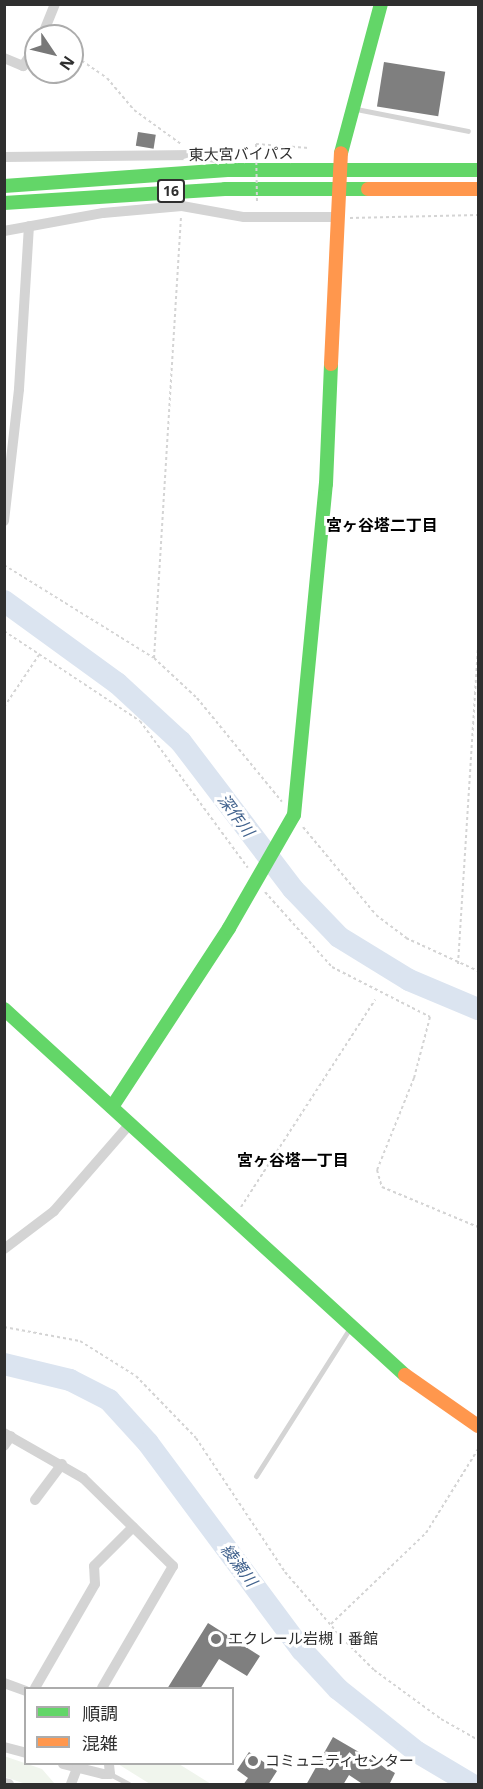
<!DOCTYPE html>
<html>
<head>
<meta charset="utf-8">
<style>
  body { margin:0 }
  #map { position:relative; width:483px; height:1789px; overflow:hidden; background:#fff; font-family:"Noto Sans","Noto Sans JP",sans-serif }
  div>[style] { position:absolute }
  .green>* { inset:0; background:#f0f5ed }
  .river>* { height:22px; margin:-11px; padding:0 11px; transform-origin:11px; border-radius:11px; background:#dbe4f0 }
  .building>* { inset:0; background:#7f7f7f; transform-origin:0 0 }
  .path>* { height:2px; margin-top:-1px; transform-origin:0; background:repeating-linear-gradient(90deg,#d4d4d4 0 3px,transparent 0 6px) }
  .lane>* { height:5px; margin:-2.5px; padding:0 2.5px; transform-origin:2.5px; border-radius:2.5px; background:#d4d4d4 }
  .street>* { height:10px; margin:-5px; padding:0 5px; transform-origin:5px; border-radius:5px; background:#d4d4d4 }
  .fast>* { height:14px; margin:-7px; padding:0 7px; transform-origin:7px; border-radius:7px; background:#63d668 }
  .slow>* { height:14px; margin:-7px; padding:0 7px; transform-origin:7px; border-radius:7px; background:#ff974d }
  .path-bridge>* { height:2px; margin-top:-1px; transform-origin:0; background:repeating-linear-gradient(90deg,#d4d4d4 0 3px,transparent 0 6px) }
  .dots>* { width:16px; height:16px; translate:-50% -50%; box-sizing:border-box; border:3px solid #fff; border-radius:50% }
  span { translate:-50% -50%; white-space:nowrap; text-align:center; line-height:1.15; -webkit-text-stroke:6px #fff; paint-order:stroke }
  .shield-label span { padding:2px 4px; background:#fff; border:2px solid; border-radius:4px; -webkit-text-stroke-width:0 }
  .shield-label { font-size:14px; color:#2f2f2f; font-weight:700 }
  .street-label { font-size:15px; color:#2f2f2f }
  .poi-label { font-size:15px; color:#2f2f2f }
  .left { translate:0 -50%; text-align:left }
  .neighbourhood-label { font-size:16px; color:#000; font-weight:700 }
  .water-label { font-size:16px; color:#41628d; font-style:italic }
  .frame { position:absolute; inset:0; border:6px solid #2f2f2f; pointer-events:none }
  .legend { position:absolute; left:24px; top:1687px; width:210px; height:78px; box-sizing:border-box; background:#fff; border:2px solid #acacac; margin:0; padding:8px 10px; list-style:none; font-size:18px; color:#2f2f2f }
  .legend li { display:flex; align-items:center; gap:12px; height:30px }
  .legend b { width:30px; border:2px solid #acacac }
  .north { position:absolute; left:24px; top:24px; width:60px; height:60px; box-sizing:border-box; background:#fff; border:2px solid #acacac; border-radius:50%; rotate:125deg; font-size:16px; font-weight:700; line-height:24px; text-align:center; color:#2f2f2f }
  .north::after { content:''; display:block; margin:auto; width:21px; height:27px; background:#787878; clip-path:polygon(50% 0,100% 100%,50% 72%,0 100%) }
</style>
</head>
<body>
<div id="map">
  <div class="green">
    <div style="clip-path:polygon(4px 1756px,42px 1769px,55px 1784px,26px 1784px,5px 1777px)"></div>
    <div style="clip-path:polygon(118px 1764px,179px 1764px,211px 1784px,150px 1784px)"></div>
  </div>
  <div class="river">
    <div style="left:4px;top:601px;width:140px;rotate:36deg"></div>
    <div style="left:117px;top:683px;width:87px;rotate:42.7deg"></div>
    <div style="left:181px;top:742px;width:185px;rotate:52.7deg"></div>
    <div style="left:293px;top:889px;width:66px;rotate:46.2deg"></div>
    <div style="left:339px;top:937px;width:82px;rotate:31.6deg"></div>
    <div style="left:409px;top:980px;width:75px;rotate:22.8deg"></div>
    <div style="left:4px;top:1364px;width:68px;rotate:13.6deg"></div>
    <div style="left:70px;top:1380px;width:44px;rotate:27.1deg"></div>
    <div style="left:109px;top:1400px;width:58px;rotate:47.8deg"></div>
    <div style="left:148px;top:1443px;width:258px;rotate:53.4deg"></div>
    <div style="left:302px;top:1650px;width:53px;rotate:47.3deg"></div>
    <div style="left:338px;top:1689px;width:101px;rotate:38.6deg"></div>
    <div style="left:417px;top:1752px;width:63px;rotate:30.7deg"></div>
  </div>
  <div class="building">
    <div style="left:384px;top:62px;width:62px;height:45px;rotate:9deg"></div>
    <div style="left:138px;top:132px;width:18px;height:14px;rotate:9deg"></div>
    <div style="clip-path:polygon(208px 1623px,260px 1656px,247px 1676px,219px 1659px,200px 1689px,167px 1689px)"></div>
    <div style="clip-path:polygon(333px 1737px,395px 1773px,389px 1785px,364px 1785px,349px 1775px,343px 1785px,306px 1785px)"></div>
    <div style="clip-path:polygon(249px 1752px,277px 1771px,268px 1785px,243px 1785px,248px 1778px,237px 1770px)"></div>
  </div>
  <div class="path">
    <div style="left:72px;top:54px;width:42px;rotate:34.4deg"></div>
    <div style="left:107px;top:78px;width:42px;rotate:49.8deg"></div>
    <div style="left:134px;top:110px;width:58px;rotate:35.9deg"></div>
    <div style="left:256px;top:144px;width:53px;rotate:4.3deg"></div>
    <div style="left:350px;top:218px;width:128px;rotate:-1.3deg"></div>
    <div style="left:4px;top:565px;width:176px;rotate:31.8deg"></div>
    <div style="left:154px;top:658px;width:59px;rotate:42.9deg"></div>
    <div style="left:197px;top:698px;width:134px;rotate:50.7deg"></div>
    <div style="left:4px;top:631px;width:163px;rotate:33.5deg"></div>
    <div style="left:140px;top:721px;width:182px;rotate:53.7deg"></div>
    <div style="left:154px;top:658px;width:441px;rotate:-86.5deg"></div>
    <div style="left:4px;top:707px;width:63px;rotate:-56.1deg"></div>
    <div style="left:303px;top:827px;width:114px;rotate:50.3deg"></div>
    <div style="left:376px;top:915px;width:38px;rotate:37deg"></div>
    <div style="left:406px;top:938px;width:79px;rotate:24.6deg"></div>
    <div style="left:265px;top:892px;width:101px;rotate:48.2deg"></div>
    <div style="left:332px;top:967px;width:110px;rotate:27deg"></div>
    <div style="left:430px;top:1017px;width:63px;rotate:104.7deg"></div>
    <div style="left:414px;top:1078px;width:99px;rotate:111.9deg"></div>
    <div style="left:377px;top:1170px;width:18px;rotate:74deg"></div>
    <div style="left:382px;top:1187px;width:104px;rotate:22.6deg"></div>
    <div style="left:458px;top:964px;width:323px;rotate:-86.4deg"></div>
    <div style="left:241px;top:1207px;width:247px;rotate:-57.1deg"></div>
    <div style="left:4px;top:1327px;width:77px;rotate:10.4deg"></div>
    <div style="left:80px;top:1341px;width:66px;rotate:32deg"></div>
    <div style="left:136px;top:1376px;width:86px;rotate:45.9deg"></div>
    <div style="left:196px;top:1438px;width:161px;rotate:56.4deg"></div>
    <div style="left:285px;top:1572px;width:87px;rotate:49.2deg"></div>
    <div style="left:342px;top:1638px;width:45px;rotate:45deg"></div>
    <div style="left:374px;top:1670px;width:83px;rotate:36.2deg"></div>
    <div style="left:441px;top:1719px;width:43px;rotate:29.6deg"></div>
    <div style="left:331px;top:1624px;width:132px;rotate:-43.8deg"></div>
    <div style="left:426px;top:1533px;width:99px;rotate:-58.2deg"></div>
  </div>
  <div class="lane">
    <div style="left:351px;top:108px;width:119px;rotate:11.1deg"></div>
    <div style="left:256px;top:1476px;width:175px;rotate:-57.6deg"></div>
    <div style="left:110px;top:1774px;width:21px;rotate:28deg"></div>
  </div>
  <div class="street">
    <div style="left:42px;top:36px;width:35px;rotate:-68deg"></div>
    <div style="left:4px;top:58px;width:21px;rotate:23deg"></div>
    <div style="left:23px;top:66px;width:24px;rotate:-57deg"></div>
    <div style="left:4px;top:157px;width:191px;rotate:-0.6deg"></div>
    <div style="left:195px;top:155px;width:22px;rotate:8deg"></div>
    <div style="left:217px;top:158px;width:16px;rotate:50deg"></div>
    <div style="left:4px;top:231px;width:101px;rotate:-10.3deg"></div>
    <div style="left:103px;top:213px;width:79px;rotate:-5.1deg"></div>
    <div style="left:182px;top:206px;width:63px;rotate:10.1deg"></div>
    <div style="left:244px;top:217px;width:95px"></div>
    <div style="left:4px;top:521px;width:133px;rotate:-83.5deg"></div>
    <div style="left:19px;top:389px;width:163px;rotate:-86.5deg"></div>
    <div style="left:4px;top:1249px;width:63px;rotate:-37.2deg"></div>
    <div style="left:54px;top:1211px;width:116px;rotate:-48.9deg"></div>
    <div style="left:4px;top:1433px;width:91px;rotate:29.7deg"></div>
    <div style="left:83px;top:1478px;width:126px;rotate:44.4deg"></div>
    <div style="left:173px;top:1566px;width:141px;rotate:120.2deg"></div>
    <div style="left:4px;top:1446px;width:12px;rotate:-55deg"></div>
    <div style="left:35px;top:1500px;width:45px;rotate:-53.1deg"></div>
    <div style="left:4px;top:1683px;width:23px;rotate:20deg"></div>
    <div style="left:35px;top:1688px;width:120px;rotate:-60deg"></div>
    <div style="left:95px;top:1584px;width:18px;rotate:-93deg"></div>
    <div style="left:94px;top:1566px;width:55px;rotate:-45deg"></div>
    <div style="left:4px;top:1747px;width:23px;rotate:15deg"></div>
    <div style="left:63px;top:1764px;width:41px;rotate:14deg"></div>
    <div style="left:103px;top:1774px;width:7px"></div>
    <div style="left:110px;top:1774px;width:10px;rotate:-96deg"></div>
    <div style="left:4px;top:1783px;width:5px;rotate:11deg"></div>
    <div style="left:71px;top:1784px;width:17px;rotate:-69deg"></div>
  </div>
  <div class="fast">
    <div style="left:341px;top:153px;width:154px;rotate:-75deg"></div>
    <div style="left:4px;top:186px;width:224px;rotate:-4.1deg"></div>
    <div style="left:227px;top:170px;width:251px"></div>
    <div style="left:4px;top:203px;width:221px;rotate:-3.6deg"></div>
    <div style="left:225px;top:189px;width:143px"></div>
    <div style="left:4px;top:1009px;width:543px;rotate:42.39deg"></div>
    <div style="left:112px;top:1107px;width:214px;rotate:-56.8deg"></div>
    <div style="left:229px;top:928px;width:130px;rotate:-60.1deg"></div>
    <div style="left:294px;top:815px;width:333px;rotate:-84.5deg"></div>
    <div style="left:326px;top:484px;width:120px;rotate:-87.6deg"></div>
  </div>
  <div class="slow">
    <div style="left:368px;top:189px;width:110px"></div>
    <div style="left:331px;top:364px;width:211px;rotate:-87.3deg"></div>
    <div style="left:405px;top:1375px;width:89px;rotate:34.9deg"></div>
  </div>
  <div class="path-bridge">
    <div style="left:256px;top:144px;width:58px;rotate:89deg"></div>
  </div>
  <div class="dots">
    <div style="left:216px;top:1639px;background:#787878"></div>
    <div style="left:253px;top:1761px;background:#787878"></div>
  </div>
  <div class="shield-label">
    <span style="left:171px;top:191px">16</span>
  </div>
  <div class="street-label">
    <span style="left:241px;top:154px;rotate:-1deg">東大宮バイパス</span>
  </div>
  <div class="poi-label">
    <span class="left" style="left:228px;top:1639px">エクレール岩槻Ⅰ番館</span>
    <span class="left" style="left:265px;top:1761px">コミュニティセンター</span>
  </div>
  <div class="neighbourhood-label">
    <span style="left:382px;top:525px">宮ヶ谷塔二丁目</span>
    <span style="left:293px;top:1160px">宮ヶ谷塔一丁目</span>
  </div>
  <div class="water-label">
    <span style="left:236px;top:815px;rotate:53deg">深作川</span>
    <span style="left:239px;top:1565px;rotate:53deg">綾瀬川</span>
  </div>
  <div class="frame"></div>
  <ul class="legend">
  <li><b style="height:8px;background:#63d668"></b>順調</li>
  <li><b style="height:8px;background:#ff974d"></b>混雑</li>
  </ul>
  <div class="north">N</div>
</div>
</body>
</html>
